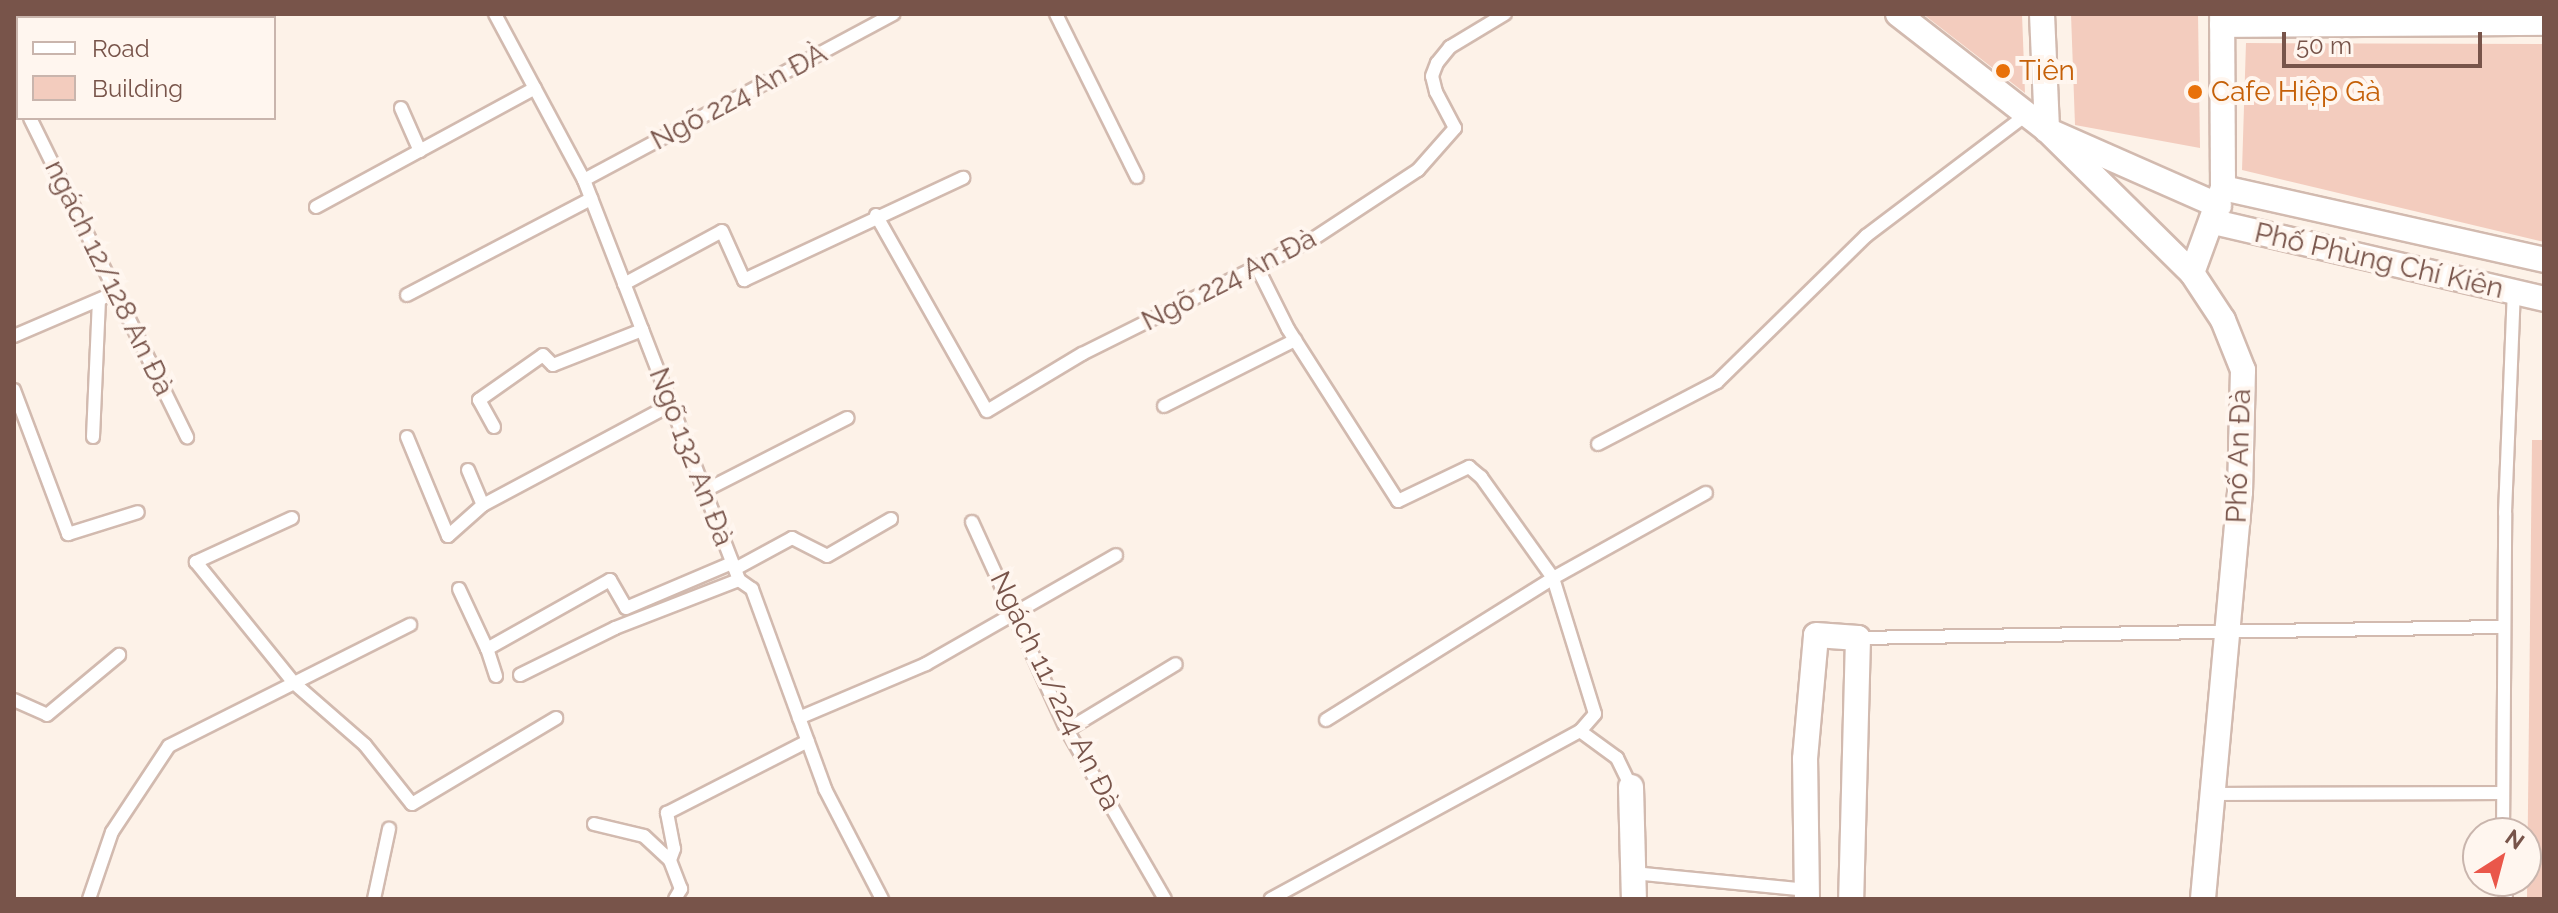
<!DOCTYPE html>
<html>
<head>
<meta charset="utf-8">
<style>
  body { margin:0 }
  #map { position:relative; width:2558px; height:913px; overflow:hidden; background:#fdf2e8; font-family:Raleway,sans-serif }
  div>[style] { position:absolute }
  .building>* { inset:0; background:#f3ccbe }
  .roads { filter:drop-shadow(2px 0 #d2baaf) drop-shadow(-2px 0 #d2baaf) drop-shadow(0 2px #d2baaf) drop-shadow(0 -2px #d2baaf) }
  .service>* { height:12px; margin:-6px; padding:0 6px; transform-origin:6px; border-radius:6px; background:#fff }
  .minor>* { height:24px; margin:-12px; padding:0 12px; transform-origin:12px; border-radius:12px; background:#fff }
  .dots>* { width:22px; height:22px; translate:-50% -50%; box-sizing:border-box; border:4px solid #fff6ef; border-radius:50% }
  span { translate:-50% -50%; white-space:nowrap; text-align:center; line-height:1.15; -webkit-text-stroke:8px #fff6ef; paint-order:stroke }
  .food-label { font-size:28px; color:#c56008 }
  .left { translate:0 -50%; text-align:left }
  .street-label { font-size:28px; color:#78544a }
  .frame { position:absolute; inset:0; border:16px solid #78544a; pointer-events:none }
  .legend { position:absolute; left:16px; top:16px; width:260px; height:104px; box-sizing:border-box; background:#fff6ef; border:2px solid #c9b5ad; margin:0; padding:10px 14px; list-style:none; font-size:24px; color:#78544a }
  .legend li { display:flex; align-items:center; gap:16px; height:40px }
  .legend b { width:40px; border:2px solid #c9b5ad }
  .north { position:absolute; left:2462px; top:817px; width:80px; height:80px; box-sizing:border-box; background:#fff6ef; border:2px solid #c9b5ad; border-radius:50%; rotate:36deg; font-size:22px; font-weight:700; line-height:32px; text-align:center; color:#78544a }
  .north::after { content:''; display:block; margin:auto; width:28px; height:36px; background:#ea574a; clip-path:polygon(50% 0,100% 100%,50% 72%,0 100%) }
  .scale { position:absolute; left:2282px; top:32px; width:200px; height:36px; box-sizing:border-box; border:4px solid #78544a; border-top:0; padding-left:10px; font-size:24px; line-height:28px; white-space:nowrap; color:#78544a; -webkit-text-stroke:6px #fff6ef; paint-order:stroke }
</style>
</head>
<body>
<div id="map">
  <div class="building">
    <div style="clip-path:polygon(1923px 14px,2022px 14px,2025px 93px)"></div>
    <div style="clip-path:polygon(2071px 14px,2198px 14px,2200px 148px,2075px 125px)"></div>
    <div style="clip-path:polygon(2246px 43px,2544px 44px,2544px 242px,2242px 170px)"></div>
    <div style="clip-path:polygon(2532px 440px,2544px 440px,2544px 899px,2527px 899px)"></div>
  </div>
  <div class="roads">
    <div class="service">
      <div style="left:495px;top:14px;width:188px;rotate:61.8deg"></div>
      <div style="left:584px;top:180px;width:429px;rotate:68.8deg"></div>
      <div style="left:739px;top:580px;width:16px;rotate:35deg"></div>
      <div style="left:752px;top:589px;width:213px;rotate:69.9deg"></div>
      <div style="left:825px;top:789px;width:124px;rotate:62.6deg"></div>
      <div style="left:1056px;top:14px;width:182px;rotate:63.6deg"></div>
      <div style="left:14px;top:85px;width:9px;rotate:63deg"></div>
      <div style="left:401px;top:108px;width:47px;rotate:66.2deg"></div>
      <div style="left:30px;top:118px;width:356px;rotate:63.8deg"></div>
      <div style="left:584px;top:180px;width:351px;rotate:-28.2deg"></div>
      <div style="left:316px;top:207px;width:249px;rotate:-28.5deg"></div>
      <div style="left:876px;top:215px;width:225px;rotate:60.5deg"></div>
      <div style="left:987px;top:411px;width:111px;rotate:-31deg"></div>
      <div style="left:1082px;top:354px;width:258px;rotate:-26.5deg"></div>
      <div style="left:1313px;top:239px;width:126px;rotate:-33.3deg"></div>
      <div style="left:1418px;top:170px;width:56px;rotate:-48.6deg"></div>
      <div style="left:1455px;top:128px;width:41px;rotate:-117.8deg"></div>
      <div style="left:1436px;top:92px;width:16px;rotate:-104deg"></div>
      <div style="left:1432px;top:76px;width:14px;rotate:-69deg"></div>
      <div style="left:1437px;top:63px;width:21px;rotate:-51deg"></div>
      <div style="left:1450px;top:47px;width:64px;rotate:-31deg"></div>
      <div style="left:1257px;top:267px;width:69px;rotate:63.4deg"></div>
      <div style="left:1288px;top:329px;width:204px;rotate:57.4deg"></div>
      <div style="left:1398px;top:501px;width:79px;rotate:-25.6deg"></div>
      <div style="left:1469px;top:467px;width:16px;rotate:40deg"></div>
      <div style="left:1481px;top:477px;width:124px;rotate:54.5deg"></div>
      <div style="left:1553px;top:578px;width:142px;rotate:72.8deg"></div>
      <div style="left:1595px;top:714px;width:23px;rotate:131deg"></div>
      <div style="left:1580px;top:731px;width:352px;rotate:151.5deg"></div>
      <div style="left:624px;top:284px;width:111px;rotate:-28.4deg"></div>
      <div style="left:722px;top:231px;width:54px;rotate:65.8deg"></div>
      <div style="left:744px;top:280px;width:242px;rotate:-25deg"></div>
      <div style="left:407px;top:295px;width:208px;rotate:-27.6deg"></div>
      <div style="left:14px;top:336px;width:99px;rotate:-23.2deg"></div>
      <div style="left:14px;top:390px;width:154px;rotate:69.4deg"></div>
      <div style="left:68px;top:534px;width:73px;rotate:-17.4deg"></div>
      <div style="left:1164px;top:406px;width:147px;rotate:-26.7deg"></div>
      <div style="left:494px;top:427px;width:31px;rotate:-119deg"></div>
      <div style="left:479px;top:400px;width:78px;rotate:-35.1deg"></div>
      <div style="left:543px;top:355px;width:14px;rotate:45deg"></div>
      <div style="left:553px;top:365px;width:96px;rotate:-21.5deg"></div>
      <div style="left:93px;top:437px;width:137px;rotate:-87.5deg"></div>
      <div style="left:407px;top:437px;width:107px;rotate:67.5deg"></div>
      <div style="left:448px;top:536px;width:47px;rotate:-41.5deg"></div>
      <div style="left:483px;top:505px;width:212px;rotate:-28.1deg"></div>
      <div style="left:1598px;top:444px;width:134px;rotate:-27.5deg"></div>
      <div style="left:1717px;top:382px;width:209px;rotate:-44.4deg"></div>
      <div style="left:1866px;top:236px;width:201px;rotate:-37.1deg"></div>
      <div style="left:468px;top:470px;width:38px;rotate:67deg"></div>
      <div style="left:704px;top:491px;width:161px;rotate:-27deg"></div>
      <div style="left:292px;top:518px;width:106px;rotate:155.4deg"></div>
      <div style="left:196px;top:562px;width:156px;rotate:51deg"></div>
      <div style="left:294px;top:683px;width:94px;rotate:41.1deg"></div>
      <div style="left:365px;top:745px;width:75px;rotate:51.5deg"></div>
      <div style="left:412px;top:804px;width:168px;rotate:-30.8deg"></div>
      <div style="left:972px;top:522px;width:229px;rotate:65.5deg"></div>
      <div style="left:1067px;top:730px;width:195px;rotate:59.9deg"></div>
      <div style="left:735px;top:569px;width:65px;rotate:-28.5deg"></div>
      <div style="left:792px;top:538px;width:39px;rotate:27deg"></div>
      <div style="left:827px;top:556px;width:74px;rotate:-30deg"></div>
      <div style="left:459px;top:589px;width:66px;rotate:65deg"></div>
      <div style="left:1858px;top:638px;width:645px;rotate:-0.98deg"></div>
      <div style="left:520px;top:675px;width:106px;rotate:-26.3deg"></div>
      <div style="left:615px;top:628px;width:133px;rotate:-21.2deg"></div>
      <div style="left:496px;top:676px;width:28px;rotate:-108deg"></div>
      <div style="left:487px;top:649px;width:141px;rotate:-29.3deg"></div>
      <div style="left:610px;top:580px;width:32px;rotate:60deg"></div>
      <div style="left:626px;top:608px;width:115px;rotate:-23deg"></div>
      <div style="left:14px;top:700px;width:36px;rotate:24deg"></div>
      <div style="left:47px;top:715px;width:94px;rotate:-39.8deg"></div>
      <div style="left:799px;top:718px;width:138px;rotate:-23deg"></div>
      <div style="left:926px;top:664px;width:219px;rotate:-29.8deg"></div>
      <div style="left:1326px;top:720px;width:268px;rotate:-32deg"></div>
      <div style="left:1553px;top:578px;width:175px;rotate:-29.1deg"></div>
      <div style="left:1067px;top:730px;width:127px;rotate:-31.2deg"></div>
      <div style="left:1580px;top:731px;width:46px;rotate:36.1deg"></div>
      <div style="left:1617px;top:758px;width:32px;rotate:64deg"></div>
      <div style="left:2214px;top:794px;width:287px;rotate:-0.2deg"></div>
      <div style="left:594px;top:824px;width:51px;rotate:13.5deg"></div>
      <div style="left:644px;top:836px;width:35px;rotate:43deg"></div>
      <div style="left:2503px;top:833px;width:320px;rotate:-89.6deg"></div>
      <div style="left:2505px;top:513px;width:220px;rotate:-87.7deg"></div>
      <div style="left:1634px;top:873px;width:174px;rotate:5.6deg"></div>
      <div style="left:2505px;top:881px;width:18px;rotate:87deg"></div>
      <div style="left:89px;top:899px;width:71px;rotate:-71.1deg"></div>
      <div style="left:112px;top:832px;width:103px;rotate:-56.5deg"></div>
      <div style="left:169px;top:746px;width:270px;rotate:-26.7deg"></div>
      <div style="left:374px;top:899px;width:72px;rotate:-77.9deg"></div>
      <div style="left:675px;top:899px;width:12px;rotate:-59deg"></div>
      <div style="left:681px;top:889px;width:31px;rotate:-111deg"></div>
      <div style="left:670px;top:860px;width:12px;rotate:-70deg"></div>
      <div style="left:674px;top:849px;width:37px;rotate:-101deg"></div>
      <div style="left:667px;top:813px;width:158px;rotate:-27.1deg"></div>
    </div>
    <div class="minor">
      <div style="left:1898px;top:14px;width:189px;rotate:37.9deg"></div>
      <div style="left:2047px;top:130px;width:204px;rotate:44.6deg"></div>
      <div style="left:2192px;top:273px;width:56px;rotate:56.6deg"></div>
      <div style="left:2223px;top:320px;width:54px;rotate:68.2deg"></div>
      <div style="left:2243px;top:370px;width:122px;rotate:91.4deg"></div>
      <div style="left:2240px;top:492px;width:409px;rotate:95.2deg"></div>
      <div style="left:2042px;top:14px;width:116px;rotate:87.5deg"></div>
      <div style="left:2047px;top:130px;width:188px;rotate:23.8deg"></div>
      <div style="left:2222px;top:25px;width:322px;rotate:-0.4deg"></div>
      <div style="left:2223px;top:188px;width:329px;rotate:12.6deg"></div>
      <div style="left:2214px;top:222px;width:339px;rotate:13.1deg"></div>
      <div style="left:2192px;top:273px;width:90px;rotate:-70deg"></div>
      <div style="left:2223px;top:188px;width:174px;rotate:-90.3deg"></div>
      <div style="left:1631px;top:787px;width:112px;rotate:88.5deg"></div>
      <div style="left:1807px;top:899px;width:140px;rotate:-90.8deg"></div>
      <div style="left:1805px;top:759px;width:124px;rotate:-84.9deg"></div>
      <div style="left:1816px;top:635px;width:42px;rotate:4.1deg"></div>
      <div style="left:1858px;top:638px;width:261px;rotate:91.5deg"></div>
    </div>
  </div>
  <div class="dots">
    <div style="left:2003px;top:71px;background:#e8710a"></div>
    <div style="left:2195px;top:92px;background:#e8710a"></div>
  </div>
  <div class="food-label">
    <span class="left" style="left:2019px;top:71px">Tiên</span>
    <span class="left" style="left:2211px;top:92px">Cafe Hiệp Gà</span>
  </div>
  <div class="street-label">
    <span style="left:739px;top:97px;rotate:-28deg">Ngõ 224 An ĐÀ</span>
    <span style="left:2379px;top:261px;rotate:13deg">Phố Phùng Chí Kiên</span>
    <span style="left:109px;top:278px;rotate:64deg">ngách 12/128 An Đà</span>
    <span style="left:1229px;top:280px;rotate:-27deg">Ngõ 224 An Đà</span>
    <span style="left:2239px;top:456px;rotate:-88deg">Phố An Đà</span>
    <span style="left:691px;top:457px;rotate:69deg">Ngõ 132 An Đà</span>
    <span style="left:1055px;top:691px;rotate:64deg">Ngách 11/224 An Đà</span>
  </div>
  <div class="frame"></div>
  <ul class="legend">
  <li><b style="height:10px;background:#fff"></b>Road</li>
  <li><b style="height:22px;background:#f3ccbe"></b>Building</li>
  </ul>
  <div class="north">N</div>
  <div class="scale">50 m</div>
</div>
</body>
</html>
